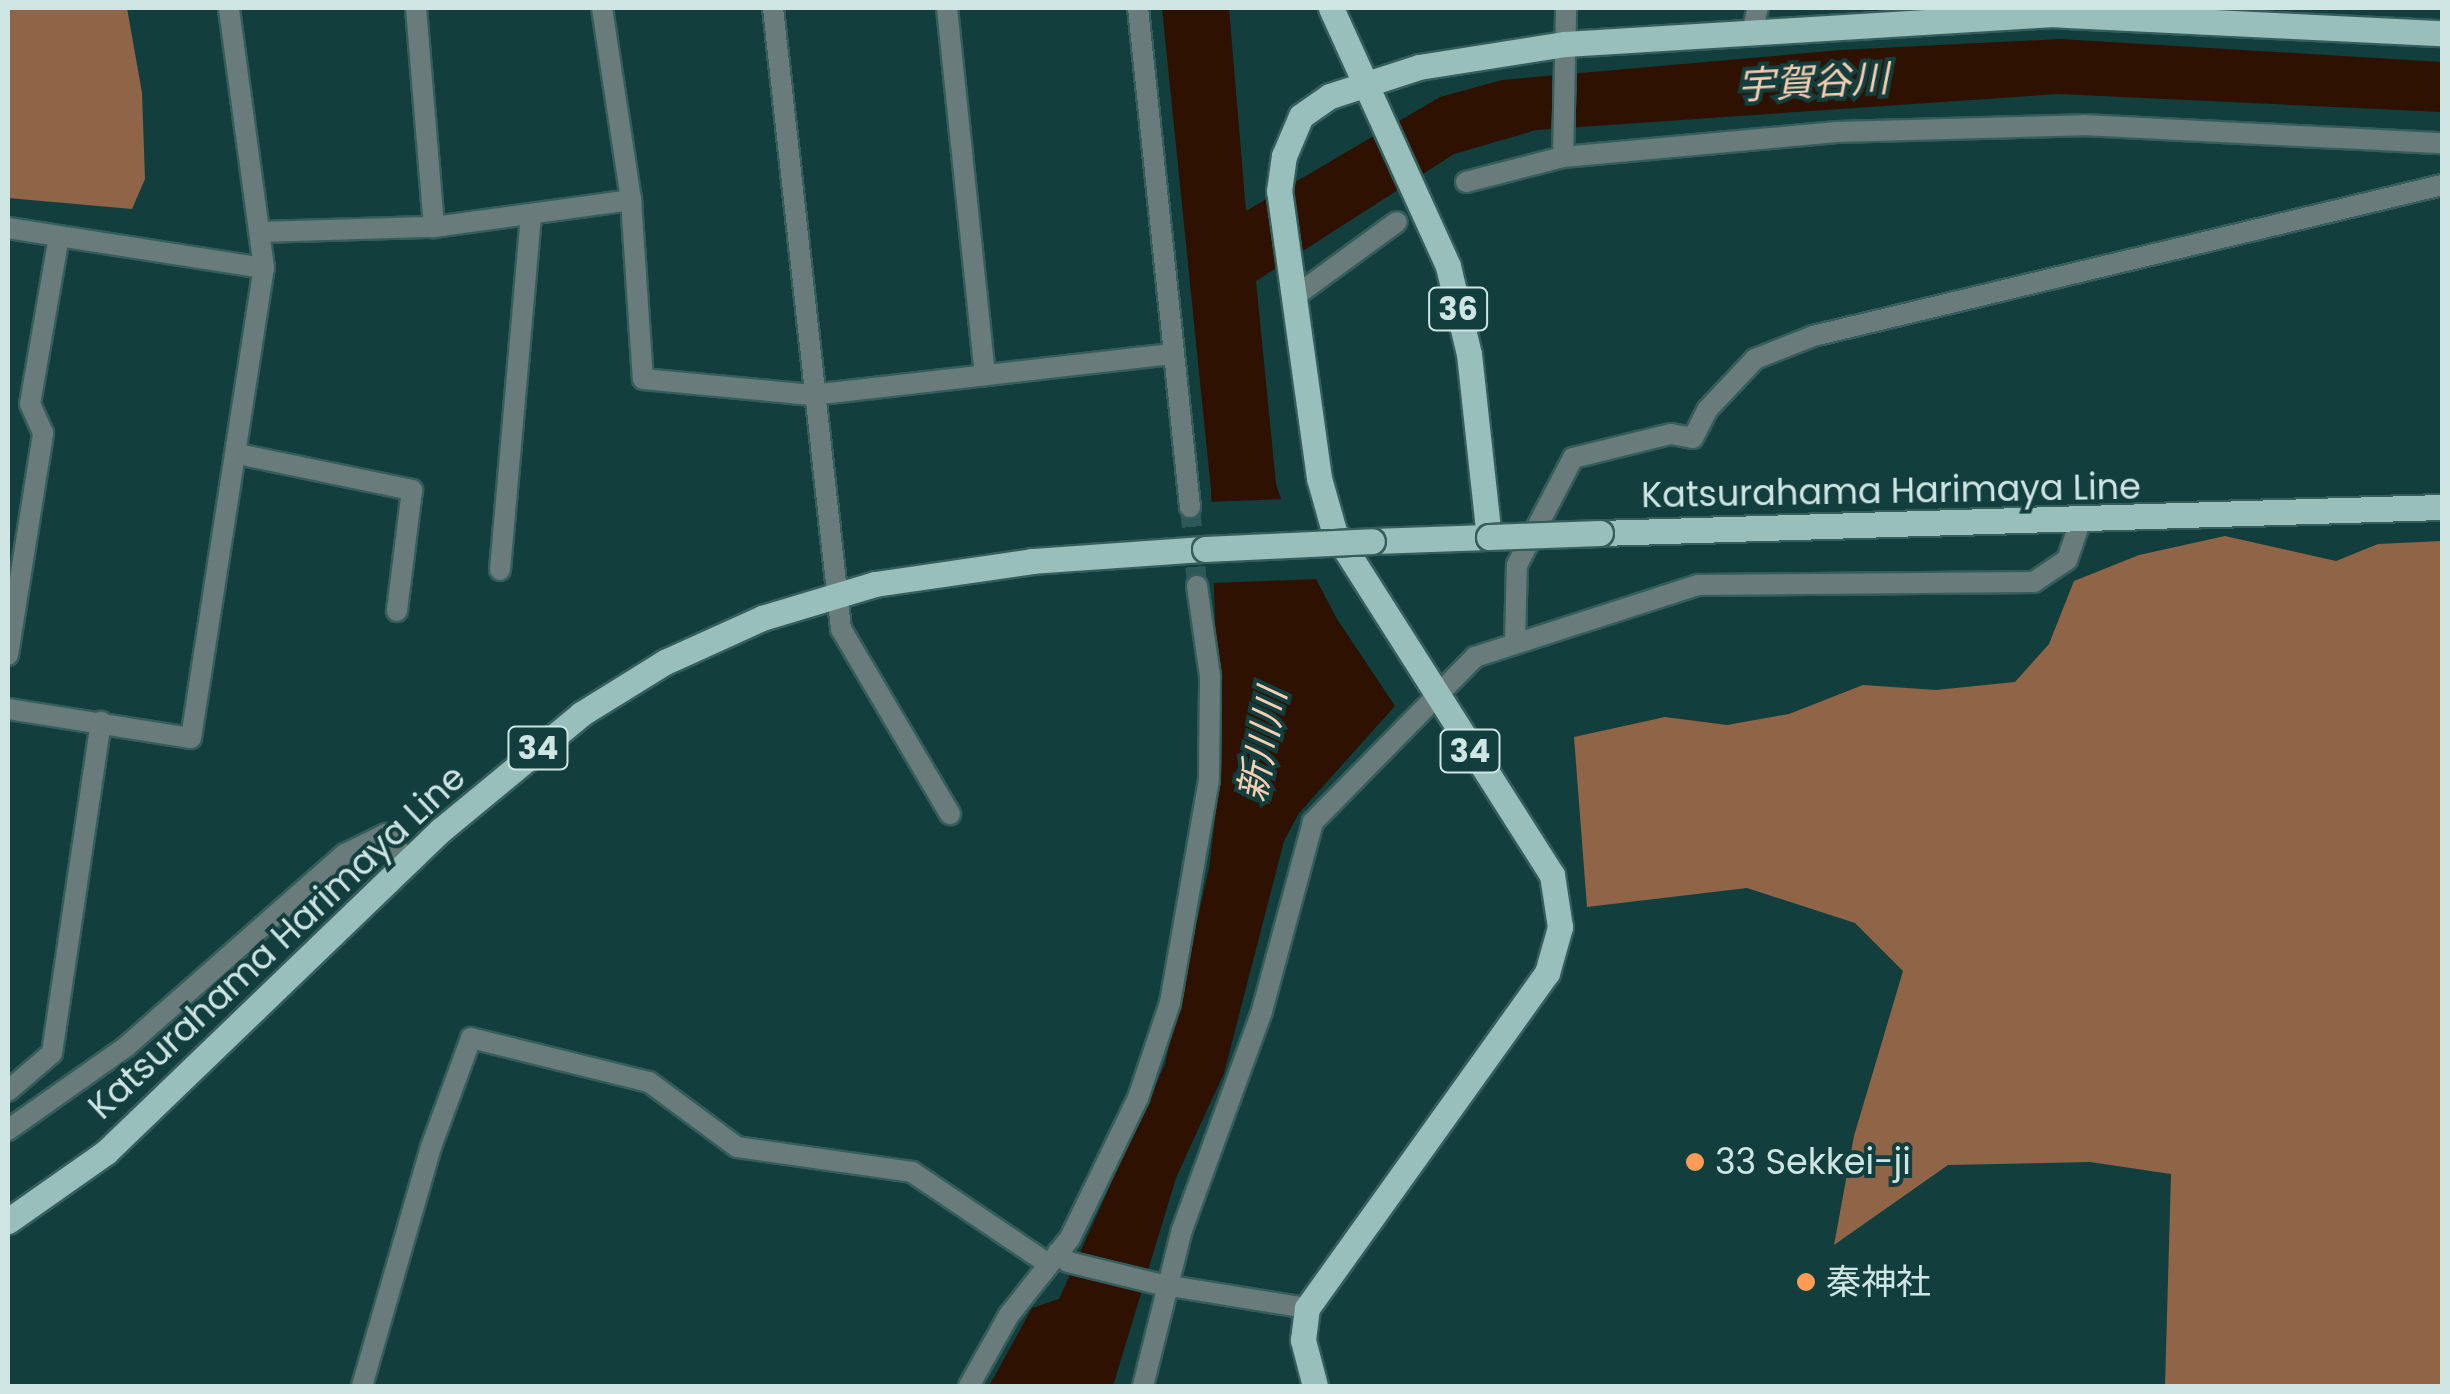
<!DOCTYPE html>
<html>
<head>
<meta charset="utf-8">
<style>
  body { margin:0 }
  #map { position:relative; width:2450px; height:1394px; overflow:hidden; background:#123f3e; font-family:Poppins,"Noto Sans JP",sans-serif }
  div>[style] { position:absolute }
  .forest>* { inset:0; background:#906446 }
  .water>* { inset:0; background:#2e1100 }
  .pier>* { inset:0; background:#123f3e }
  .minor-tunnel>* { height:20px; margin-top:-10px; transform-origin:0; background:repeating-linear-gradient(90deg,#2e5857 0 20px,transparent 0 30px) }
  .roads { filter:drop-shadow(2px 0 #345d5c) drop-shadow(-2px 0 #345d5c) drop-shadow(0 2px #345d5c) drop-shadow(0 -2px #345d5c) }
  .minor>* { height:20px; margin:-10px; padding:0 10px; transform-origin:10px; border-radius:10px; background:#697b7a }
  .primary>* { height:25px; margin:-12.5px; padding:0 12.5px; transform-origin:12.5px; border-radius:12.5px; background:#98bfbc }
  .bridges { filter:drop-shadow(2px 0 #345d5c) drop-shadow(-2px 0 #345d5c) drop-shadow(0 2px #345d5c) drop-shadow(0 -2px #345d5c) }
  .primary-bridge>* { height:25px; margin:-12.5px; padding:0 12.5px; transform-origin:12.5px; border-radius:12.5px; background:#98bfbc }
  .dots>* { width:28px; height:28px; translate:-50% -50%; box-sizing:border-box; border:5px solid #123f3e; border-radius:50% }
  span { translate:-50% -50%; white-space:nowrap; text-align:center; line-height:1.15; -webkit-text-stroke:8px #123f3e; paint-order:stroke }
  .shield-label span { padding:2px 8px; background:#123f3e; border:2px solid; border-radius:8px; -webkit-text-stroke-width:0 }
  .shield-label { font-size:32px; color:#cfe5e4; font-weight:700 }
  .street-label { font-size:35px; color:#cfe5e4 }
  .poi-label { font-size:35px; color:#cfe5e4 }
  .left { translate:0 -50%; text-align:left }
  .water-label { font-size:38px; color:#f8cdb1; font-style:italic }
  .frame { position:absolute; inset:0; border:10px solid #cfe5e4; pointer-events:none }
</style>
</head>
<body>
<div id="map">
  <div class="forest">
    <div style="clip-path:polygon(8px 8px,127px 8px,142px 93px,145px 179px,132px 209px,8px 198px)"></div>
    <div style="clip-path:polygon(2225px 536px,2336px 561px,2378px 544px,2442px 541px,2442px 1386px,2165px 1386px,2171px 1174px,2090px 1162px,1948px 1165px,1834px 1245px,1854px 1136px,1903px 971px,1855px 923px,1747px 888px,1587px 907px,1574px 737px,1665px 717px,1727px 725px,1789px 714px,1863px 685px,1936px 690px,2015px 682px,2049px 644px,2074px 581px,2139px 555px)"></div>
  </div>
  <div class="water">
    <div style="clip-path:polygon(1162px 8px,1229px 8px,1246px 211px,1440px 97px,1502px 80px,1841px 50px,2060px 39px,2442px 62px,2442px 112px,2058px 94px,1536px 130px,1454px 154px,1256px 281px,1276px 484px,1294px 537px,1337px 619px,1395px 706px,1299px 813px,1284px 841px,1224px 1073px,1176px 1178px,1113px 1386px,989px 1386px,1032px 1308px,1059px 1299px,1165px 1064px,1209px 868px,1220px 779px,1211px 490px)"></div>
  </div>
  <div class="pier">
    <div style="clip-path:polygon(1286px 499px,1321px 579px,1211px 583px,1207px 502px)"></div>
  </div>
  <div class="minor-tunnel">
    <div style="left:1190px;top:507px;width:79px;rotate:84.9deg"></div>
  </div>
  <div class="roads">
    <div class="minor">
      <div style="left:416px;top:8px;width:220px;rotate:85.3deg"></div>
      <div style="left:602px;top:8px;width:194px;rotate:81.4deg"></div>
      <div style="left:631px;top:200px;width:179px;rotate:86.2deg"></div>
      <div style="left:643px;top:379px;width:170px;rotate:5.4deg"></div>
      <div style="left:812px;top:395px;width:361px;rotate:-6.5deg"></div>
      <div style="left:773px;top:8px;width:625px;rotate:83.75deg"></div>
      <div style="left:841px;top:629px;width:215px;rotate:59.5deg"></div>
      <div style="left:947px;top:8px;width:369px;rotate:84.1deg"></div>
      <div style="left:1138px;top:8px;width:502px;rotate:84.05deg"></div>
      <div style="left:1752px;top:33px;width:26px;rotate:-77deg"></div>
      <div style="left:1563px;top:157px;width:149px;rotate:-88.8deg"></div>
      <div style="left:1466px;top:182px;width:100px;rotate:-14.5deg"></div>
      <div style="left:1563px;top:157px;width:275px;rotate:-5.2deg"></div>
      <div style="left:1837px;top:132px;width:246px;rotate:-1.6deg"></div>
      <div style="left:2083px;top:125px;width:359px;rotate:2.9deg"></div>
      <div style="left:8px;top:228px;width:259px;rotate:8.9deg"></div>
      <div style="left:261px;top:232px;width:173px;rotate:-1.7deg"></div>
      <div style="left:434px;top:227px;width:199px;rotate:-7.8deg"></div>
      <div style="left:1294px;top:297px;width:127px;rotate:-36.1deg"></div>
      <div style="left:238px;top:454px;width:178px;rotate:11.7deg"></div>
      <div style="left:412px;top:490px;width:122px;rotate:97.1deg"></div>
      <div style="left:500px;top:570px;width:355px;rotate:-85deg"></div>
      <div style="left:1515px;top:639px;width:74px;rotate:-88.5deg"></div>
      <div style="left:1517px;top:565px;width:121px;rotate:-62.4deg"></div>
      <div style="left:1573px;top:458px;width:101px;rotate:-13.8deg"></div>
      <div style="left:1671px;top:434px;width:22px;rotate:10deg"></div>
      <div style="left:1693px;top:438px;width:31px;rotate:-63deg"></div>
      <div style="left:1707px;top:410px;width:70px;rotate:-46.7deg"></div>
      <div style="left:1755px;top:359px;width:62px;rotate:-21.6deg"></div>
      <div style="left:1813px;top:336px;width:647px;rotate:-13.5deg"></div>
      <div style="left:8px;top:655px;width:225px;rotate:-81deg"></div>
      <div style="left:43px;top:433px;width:32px;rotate:-114deg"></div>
      <div style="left:30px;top:404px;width:170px;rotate:-80.2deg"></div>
      <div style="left:8px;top:709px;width:185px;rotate:9deg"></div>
      <div style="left:191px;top:738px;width:476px;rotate:-81.2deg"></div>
      <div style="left:264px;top:268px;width:262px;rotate:-97.7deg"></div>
      <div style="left:8px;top:1091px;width:58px;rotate:-40.8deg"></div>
      <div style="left:52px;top:1053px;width:335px;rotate:-81.6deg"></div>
      <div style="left:8px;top:1130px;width:146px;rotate:-35.2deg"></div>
      <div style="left:127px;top:1046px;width:290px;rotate:-41.4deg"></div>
      <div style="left:345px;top:854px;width:46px;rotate:-26deg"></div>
      <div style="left:386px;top:834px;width:33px;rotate:52deg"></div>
      <div style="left:1058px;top:1252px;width:14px;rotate:45deg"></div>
      <div style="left:1068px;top:1262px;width:93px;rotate:13.7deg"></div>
      <div style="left:1158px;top:1284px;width:151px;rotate:9.2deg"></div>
      <div style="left:362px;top:1386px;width:249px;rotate:-73.9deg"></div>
      <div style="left:431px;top:1147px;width:116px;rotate:-69.8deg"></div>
      <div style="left:471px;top:1038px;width:183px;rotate:13.9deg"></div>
      <div style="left:649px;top:1082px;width:109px;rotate:36.5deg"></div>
      <div style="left:737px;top:1147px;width:177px;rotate:8.1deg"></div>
      <div style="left:912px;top:1172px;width:163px;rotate:34deg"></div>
      <div style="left:969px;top:1386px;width:81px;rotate:-60.6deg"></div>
      <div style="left:1009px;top:1315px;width:98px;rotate:-51.6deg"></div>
      <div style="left:1070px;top:1238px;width:156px;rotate:-64.1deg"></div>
      <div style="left:1138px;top:1098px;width:100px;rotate:-71.4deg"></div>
      <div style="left:1170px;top:1003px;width:226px;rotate:-80.1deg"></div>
      <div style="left:1209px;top:780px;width:104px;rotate:-89.4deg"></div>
      <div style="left:1210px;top:676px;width:91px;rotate:-98.2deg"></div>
      <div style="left:1143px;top:1386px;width:161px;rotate:-76deg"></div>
      <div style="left:1182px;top:1230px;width:233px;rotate:-69.9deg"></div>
      <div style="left:1262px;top:1011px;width:196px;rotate:-74.9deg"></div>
      <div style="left:1313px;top:822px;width:231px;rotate:-45.5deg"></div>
      <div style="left:1475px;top:657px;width:234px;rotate:-17.9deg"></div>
      <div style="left:1698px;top:585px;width:336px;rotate:-0.5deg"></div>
      <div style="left:2034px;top:582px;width:40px;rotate:-34deg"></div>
      <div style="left:2067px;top:560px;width:39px;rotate:-71deg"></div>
    </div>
    <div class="primary">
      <div style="left:1331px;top:8px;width:283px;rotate:65.6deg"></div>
      <div style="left:1448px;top:266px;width:90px;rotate:76.6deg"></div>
      <div style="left:1469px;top:354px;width:184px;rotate:83.8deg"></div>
      <div style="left:1489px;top:537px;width:117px;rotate:178deg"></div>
      <div style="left:1600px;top:533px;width:842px;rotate:-1.77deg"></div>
      <div style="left:8px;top:1221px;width:120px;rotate:-35.1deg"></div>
      <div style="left:106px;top:1152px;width:465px;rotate:-43.9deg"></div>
      <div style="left:441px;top:830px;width:182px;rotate:-39.6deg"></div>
      <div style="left:581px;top:714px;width:99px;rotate:-31.8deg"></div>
      <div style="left:665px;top:662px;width:107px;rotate:-24.4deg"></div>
      <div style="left:762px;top:618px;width:118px;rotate:-16.7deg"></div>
      <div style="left:875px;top:584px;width:159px;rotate:-8.3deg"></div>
      <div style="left:1032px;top:561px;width:173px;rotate:-4deg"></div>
      <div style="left:1315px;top:1386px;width:48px;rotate:-104.6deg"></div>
      <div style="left:1303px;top:1340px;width:32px;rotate:-83deg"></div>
      <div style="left:1307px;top:1308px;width:412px;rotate:-54.4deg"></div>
      <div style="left:1547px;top:973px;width:48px;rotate:-74.2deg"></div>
      <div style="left:1560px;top:927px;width:53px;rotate:-98.7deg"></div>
      <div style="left:1552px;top:875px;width:407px;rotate:-122.4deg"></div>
      <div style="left:1334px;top:531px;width:55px;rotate:-105.8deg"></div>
      <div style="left:1319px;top:478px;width:290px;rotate:-97.9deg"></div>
      <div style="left:1279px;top:191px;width:35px;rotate:-82deg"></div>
      <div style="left:1284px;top:156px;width:43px;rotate:-67deg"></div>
      <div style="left:1301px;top:116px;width:35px;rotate:-35deg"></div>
      <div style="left:1330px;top:96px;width:94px;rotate:-18deg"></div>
      <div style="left:1419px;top:67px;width:148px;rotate:-9deg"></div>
      <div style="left:1565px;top:44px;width:485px;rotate:-3.5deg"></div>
      <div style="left:2049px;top:14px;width:393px;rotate:2.8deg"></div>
    </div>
  </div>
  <div class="bridges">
    <div class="primary-bridge">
      <div style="left:1489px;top:537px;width:111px;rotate:-2.1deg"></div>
      <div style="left:1205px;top:549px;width:167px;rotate:-2.7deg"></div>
    </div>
  </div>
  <div class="dots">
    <div style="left:1695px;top:1162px;background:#fd9c56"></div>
    <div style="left:1806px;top:1282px;background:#fd9c56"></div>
  </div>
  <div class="shield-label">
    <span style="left:1458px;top:309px">36</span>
    <span style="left:538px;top:748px">34</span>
    <span style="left:1470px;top:751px">34</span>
  </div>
  <div class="street-label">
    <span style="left:1891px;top:491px;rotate:-1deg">Katsurahama Harimaya Line</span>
    <span style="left:277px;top:942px;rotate:-43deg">Katsurahama Harimaya Line</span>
  </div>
  <div class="poi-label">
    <span class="left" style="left:1715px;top:1162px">33 Sekkei-ji</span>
    <span class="left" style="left:1826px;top:1282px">秦神社</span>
  </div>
  <div class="water-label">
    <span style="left:1813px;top:82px;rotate:-3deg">宇賀谷川</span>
    <span style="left:1262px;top:745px;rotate:-79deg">新川川</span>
  </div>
  <div class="frame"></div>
</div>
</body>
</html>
